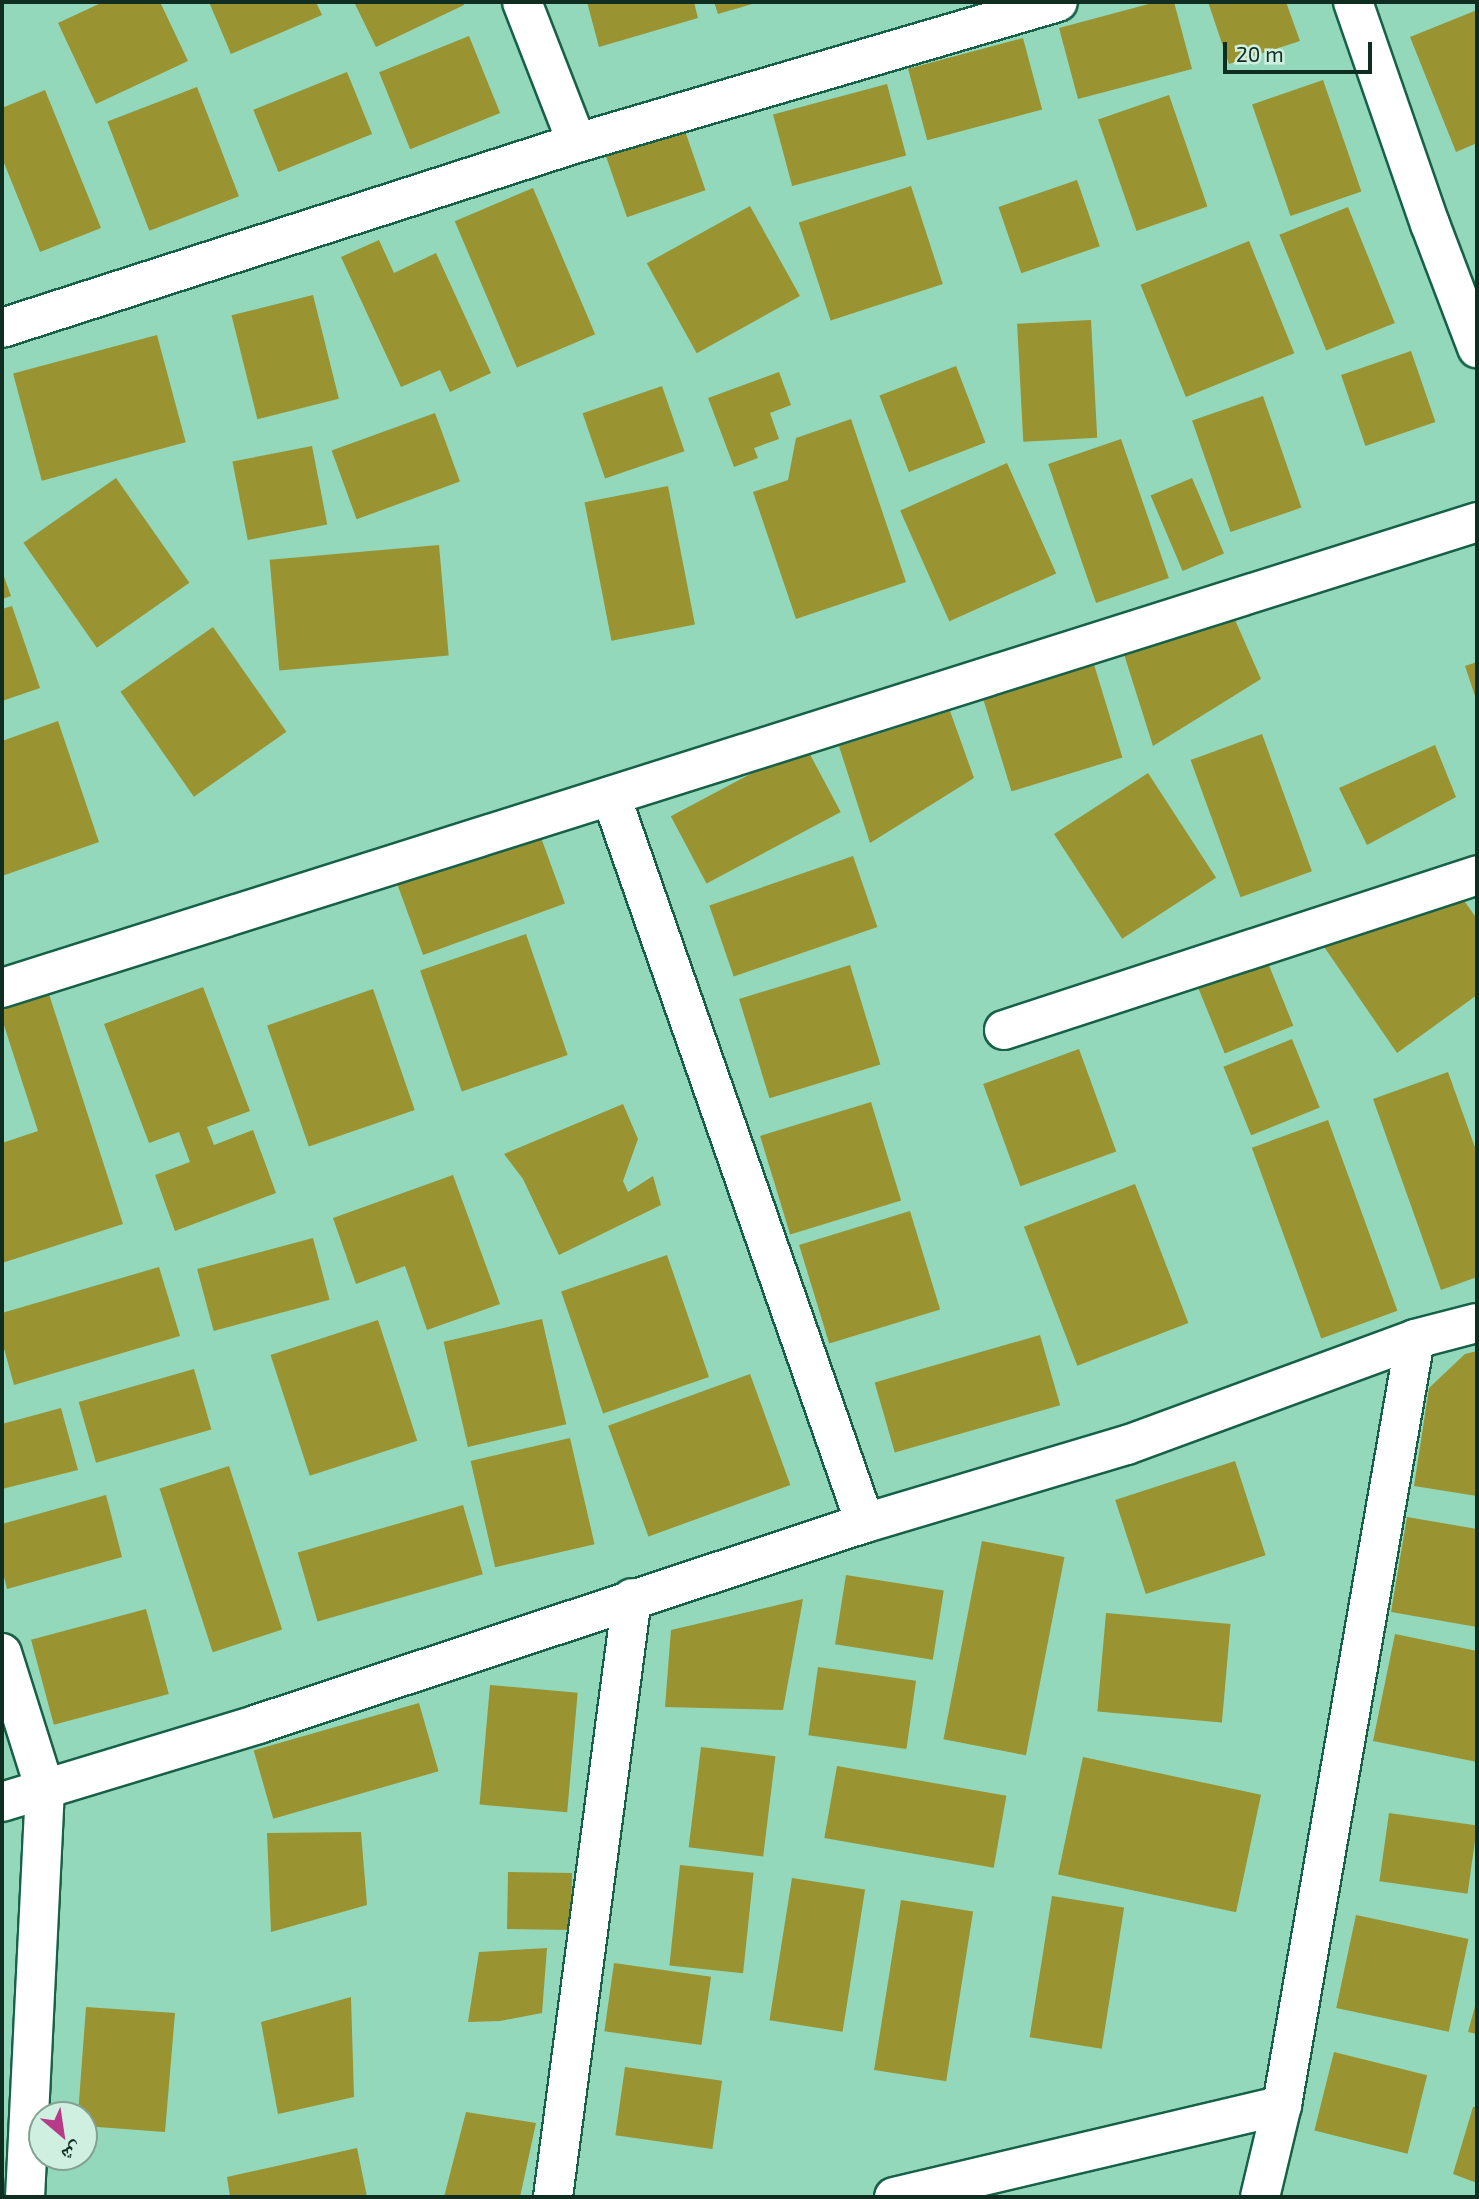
<!DOCTYPE html>
<html>
<head>
<meta charset="utf-8">
<style>
  body { margin:0 }
  #map { position:relative; width:1479px; height:2199px; overflow:hidden; background:#93d8ba; font-family:"Exo 2","Noto Naskh Arabic",sans-serif }
  div>[style] { position:absolute }
  .building>* { inset:0; background:#999332; transform-origin:0 0 }
  .roads { filter:drop-shadow(2px 0 #186148) drop-shadow(-2px 0 #186148) drop-shadow(0 2px #186148) drop-shadow(0 -2px #186148) }
  .minor>* { height:38px; margin:-19px; padding:0 19px; transform-origin:19px; border-radius:19px; background:#fff }
  .tertiary>* { height:38px; margin:-19px; padding:0 19px; transform-origin:19px; border-radius:19px; background:#fff }
  span { translate:-50% -50%; white-space:nowrap; text-align:center; line-height:1.15; -webkit-text-stroke:6px #cff0e0; paint-order:stroke }
  .frame { position:absolute; inset:0; border:4px solid #102d22; pointer-events:none }
  .north { position:absolute; left:28px; top:2101px; width:70px; height:70px; box-sizing:border-box; background:#cff0e0; border:2px solid #83a294; border-radius:50%; rotate:151deg; font-size:19px; font-weight:700; line-height:28px; text-align:center; color:#102d22 }
  .north::after { content:''; display:block; margin:auto; width:24px; height:32px; background:#b83b8a; clip-path:polygon(50% 0,100% 100%,50% 72%,0 100%) }
  .scale { position:absolute; left:1223px; top:42px; width:149px; height:32px; box-sizing:border-box; border:4px solid #102d22; border-top:0; padding-left:9px; font-size:21px; line-height:24px; white-space:nowrap; color:#102d22; -webkit-text-stroke:5px #cff0e0; paint-order:stroke }
</style>
</head>
<body>
<div id="map">
  <div class="building">
    <div style="clip-path:polygon(103px 2px,160px 2px,188px 61px,96px 104px,58px 23px)"></div>
    <div style="clip-path:polygon(209px 2px,316px 2px,322px 15px,231px 54px)"></div>
    <div style="clip-path:polygon(354px 2px,463px 2px,464px 5px,376px 47px)"></div>
    <div style="clip-path:polygon(587px 2px,694px 2px,698px 18px,599px 47px)"></div>
    <div style="clip-path:polygon(714px 2px,759px 2px,718px 14px)"></div>
    <div style="clip-path:polygon(1156px 2px,1174px 2px,1192px 69px,1078px 99px,1059px 28px)"></div>
    <div style="clip-path:polygon(1208px 2px,1286px 2px,1300px 41px,1229px 64px)"></div>
    <div style="clip-path:polygon(1477px 10px,1477px 143px,1456px 152px,1410px 37px)"></div>
    <div style="left:469px;top:36px;width:83px;height:97px;rotate:68deg"></div>
    <div style="left:1023px;top:38px;width:74px;height:119px;rotate:75deg"></div>
    <div style="left:347px;top:72px;width:67px;height:101px;rotate:68deg"></div>
    <div style="left:1323px;top:80px;width:118px;height:75px;rotate:71deg"></div>
    <div style="left:887px;top:84px;width:74px;height:118px;rotate:75deg"></div>
    <div style="left:197px;top:87px;width:117px;height:96px;rotate:69deg"></div>
    <div style="clip-path:polygon(45px 90px,101px 228px,40px 252px,2px 158px,2px 108px)"></div>
    <div style="left:1169px;top:95px;width:118px;height:75px;rotate:71deg"></div>
    <div style="left:683px;top:125px;width:69px;height:83px;rotate:71deg"></div>
    <div style="left:1077px;top:180px;width:70px;height:83px;rotate:71deg"></div>
    <div style="left:911px;top:186px;width:103px;height:118px;rotate:72deg"></div>
    <div style="left:533px;top:188px;width:159px;height:85px;rotate:67deg"></div>
    <div style="left:750px;top:206px;width:103px;height:118px;rotate:61deg"></div>
    <div style="left:1348px;top:207px;width:125px;height:74px;rotate:68deg"></div>
    <div style="clip-path:polygon(379px 240px,394px 273px,436px 253px,491px 373px,450px 392px,440px 370px,401px 387px,341px 257px)"></div>
    <div style="left:1249px;top:241px;width:121px;height:117px;rotate:68deg"></div>
    <div style="left:313px;top:295px;width:107px;height:84px;rotate:76deg"></div>
    <div style="left:1091px;top:320px;width:118px;height:74px;rotate:87deg"></div>
    <div style="left:157px;top:335px;width:111px;height:149px;rotate:75deg"></div>
    <div style="left:1411px;top:351px;width:75px;height:74px;rotate:71deg"></div>
    <div style="left:956px;top:366px;width:82px;height:82px;rotate:69deg"></div>
    <div style="clip-path:polygon(779px 372px,791px 405px,770px 413px,779px 439px,754px 448px,758px 458px,734px 467px,708px 398px)"></div>
    <div style="left:662px;top:386px;width:69px;height:84px;rotate:71deg"></div>
    <div style="left:1263px;top:396px;width:118px;height:75px;rotate:71deg"></div>
    <div style="left:435px;top:413px;width:73px;height:110px;rotate:70deg"></div>
    <div style="clip-path:polygon(851px 419px,906px 582px,796px 619px,753px 492px,788px 480px,796px 438px)"></div>
    <div style="left:1121px;top:439px;width:147px;height:77px;rotate:71deg"></div>
    <div style="left:312px;top:446px;width:80px;height:81px;rotate:79deg"></div>
    <div style="left:1007px;top:463px;width:121px;height:117px;rotate:66deg"></div>
    <div style="left:116px;top:478px;width:128px;height:113px;rotate:55deg"></div>
    <div style="left:1192px;top:478px;width:82px;height:45px;rotate:67deg"></div>
    <div style="left:668px;top:486px;width:141px;height:85px;rotate:79deg"></div>
    <div style="left:439px;top:545px;width:111px;height:170px;rotate:85deg"></div>
    <div style="clip-path:polygon(2px 571px,11px 596px,2px 599px)"></div>
    <div style="clip-path:polygon(12px 606px,40px 688px,2px 701px,2px 609px)"></div>
    <div style="clip-path:polygon(1232px 613px,1261px 679px,1153px 746px,1122px 648px)"></div>
    <div style="left:213px;top:627px;width:128px;height:113px;rotate:55deg"></div>
    <div style="left:1092px;top:658px;width:104px;height:116px;rotate:73deg"></div>
    <div style="clip-path:polygon(1477px 662px,1477px 702px,1465px 666px)"></div>
    <div style="clip-path:polygon(950px 711px,974px 778px,870px 843px,839px 746px)"></div>
    <div style="clip-path:polygon(58px 721px,99px 842px,2px 876px,2px 741px)"></div>
    <div style="left:1262px;top:734px;width:146px;height:76px;rotate:70deg"></div>
    <div style="left:805px;top:745px;width:76px;height:152px;rotate:62deg"></div>
    <div style="clip-path:polygon(1435px 745px,1456px 797px,1367px 845px,1339px 788px)"></div>
    <div style="left:1148px;top:773px;width:125px;height:112px;rotate:57deg"></div>
    <div style="left:539px;top:832px;width:76px;height:151px;rotate:70deg"></div>
    <div style="left:853px;top:856px;width:75px;height:152px;rotate:71deg"></div>
    <div style="clip-path:polygon(1458px 892px,1477px 919px,1477px 995px,1397px 1053px,1318px 938px)"></div>
    <div style="left:526px;top:934px;width:128px;height:112px;rotate:71deg"></div>
    <div style="left:1266px;top:958px;width:73px;height:74px;rotate:68deg"></div>
    <div style="left:850px;top:965px;width:104px;height:116px;rotate:73deg"></div>
    <div style="clip-path:polygon(203px 987px,250px 1111px,207px 1127px,214px 1145px,253px 1130px,276px 1193px,175px 1231px,155px 1175px,190px 1162px,179px 1132px,149px 1143px,104px 1024px)"></div>
    <div style="clip-path:polygon(47px 988px,123px 1224px,2px 1263px,2px 1143px,38px 1131px,2px 1019px,2px 1003px)"></div>
    <div style="left:373px;top:989px;width:128px;height:112px;rotate:71deg"></div>
    <div style="left:1292px;top:1039px;width:74px;height:74px;rotate:68deg"></div>
    <div style="left:1079px;top:1049px;width:109px;height:102px;rotate:70deg"></div>
    <div style="clip-path:polygon(1448px 1072px,1477px 1153px,1477px 1277px,1441px 1290px,1373px 1099px)"></div>
    <div style="left:871px;top:1102px;width:103px;height:116px;rotate:73deg"></div>
    <div style="clip-path:polygon(623px 1104px,638px 1139px,623px 1181px,628px 1192px,653px 1176px,661px 1205px,559px 1255px,523px 1179px,504px 1154px)"></div>
    <div style="left:1328px;top:1120px;width:203px;height:81px;rotate:70deg"></div>
    <div style="clip-path:polygon(453px 1175px,500px 1304px,427px 1330px,405px 1266px,356px 1284px,333px 1218px)"></div>
    <div style="left:1135px;top:1184px;width:149px;height:119px;rotate:69deg"></div>
    <div style="left:910px;top:1211px;width:103px;height:116px;rotate:73deg"></div>
    <div style="left:313px;top:1238px;width:64px;height:120px;rotate:75deg"></div>
    <div style="left:667px;top:1255px;width:129px;height:112px;rotate:71deg"></div>
    <div style="clip-path:polygon(159px 1267px,180px 1336px,14px 1385px,2px 1341px,2px 1313px)"></div>
    <div style="left:542px;top:1319px;width:108px;height:101px;rotate:77deg"></div>
    <div style="left:378px;top:1320px;width:127px;height:113px;rotate:72deg"></div>
    <div style="left:1040px;top:1335px;width:73px;height:172px;rotate:74deg"></div>
    <div style="clip-path:polygon(1477px 1351px,1477px 1496px,1414px 1486px,1429px 1388px,1465px 1354px)"></div>
    <div style="left:194px;top:1369px;width:63px;height:120px;rotate:74deg"></div>
    <div style="left:750px;top:1374px;width:118px;height:151px;rotate:70deg"></div>
    <div style="clip-path:polygon(61px 1408px,78px 1470px,2px 1489px,2px 1424px)"></div>
    <div style="left:570px;top:1438px;width:109px;height:102px;rotate:77deg"></div>
    <div style="left:1235px;top:1461px;width:99px;height:126px;rotate:72deg"></div>
    <div style="left:229px;top:1466px;width:172px;height:73px;rotate:72deg"></div>
    <div style="clip-path:polygon(106px 1495px,122px 1557px,7px 1589px,2px 1569px,2px 1524px)"></div>
    <div style="left:463px;top:1505px;width:72px;height:172px;rotate:74deg"></div>
    <div style="clip-path:polygon(1407px 1517px,1477px 1529px,1477px 1627px,1391px 1612px)"></div>
    <div style="left:982px;top:1541px;width:84px;height:202px;rotate:11deg"></div>
    <div style="left:846px;top:1575px;width:99px;height:70px;rotate:9deg"></div>
    <div style="clip-path:polygon(803px 1599px,783px 1710px,665px 1707px,671px 1630px)"></div>
    <div style="left:146px;top:1609px;width:88px;height:119px;rotate:75deg"></div>
    <div style="left:1106px;top:1613px;width:125px;height:99px;rotate:5deg"></div>
    <div style="clip-path:polygon(1395px 1634px,1477px 1651px,1477px 1762px,1373px 1741px)"></div>
    <div style="left:818px;top:1667px;width:99px;height:69px;rotate:8deg"></div>
    <div style="left:490px;top:1685px;width:88px;height:120px;rotate:5deg"></div>
    <div style="left:419px;top:1703px;width:71px;height:172px;rotate:74deg"></div>
    <div style="left:701px;top:1747px;width:75px;height:101px;rotate:7deg"></div>
    <div style="left:1083px;top:1757px;width:182px;height:120px;rotate:12deg"></div>
    <div style="left:837px;top:1766px;width:172px;height:73px;rotate:10deg"></div>
    <div style="left:1389px;top:1813px;width:89px;height:69px;rotate:8deg"></div>
    <div style="clip-path:polygon(361px 1832px,367px 1905px,271px 1932px,267px 1833px)"></div>
    <div style="left:680px;top:1865px;width:74px;height:101px;rotate:6deg"></div>
    <div style="left:508px;top:1872px;width:64px;height:57px;rotate:1deg"></div>
    <div style="left:792px;top:1878px;width:74px;height:144px;rotate:9deg"></div>
    <div style="left:1052px;top:1896px;width:73px;height:143px;rotate:9deg"></div>
    <div style="left:901px;top:1900px;width:73px;height:172px;rotate:9deg"></div>
    <div style="left:1356px;top:1915px;width:115px;height:95px;rotate:12deg"></div>
    <div style="clip-path:polygon(547px 1948px,542px 2013px,500px 2021px,468px 2022px,479px 1952px)"></div>
    <div style="left:614px;top:1963px;width:98px;height:69px;rotate:8deg"></div>
    <div style="clip-path:polygon(351px 1997px,354px 2097px,278px 2114px,261px 2022px)"></div>
    <div style="clip-path:polygon(1477px 1999px,1477px 2034px,1468px 2032px)"></div>
    <div style="clip-path:polygon(86px 2007px,175px 2013px,165px 2132px,84px 2126px,84px 2115px,78px 2115px)"></div>
    <div style="left:1334px;top:2052px;width:96px;height:81px;rotate:14deg"></div>
    <div style="left:625px;top:2067px;width:98px;height:69px;rotate:8deg"></div>
    <div style="clip-path:polygon(1473px 2107px,1477px 2107px,1477px 2183px,1453px 2174px)"></div>
    <div style="clip-path:polygon(466px 2112px,536px 2123px,520px 2197px,444px 2197px)"></div>
    <div style="clip-path:polygon(357px 2148px,367px 2197px,230px 2197px,227px 2177px)"></div>
  </div>
  <div class="roads">
    <div class="minor">
      <div style="left:522px;top:2px;width:151px;rotate:68.7deg"></div>
      <div style="left:1353px;top:2px;width:235px;rotate:70.9deg"></div>
      <div style="left:1430px;top:224px;width:133px;rotate:69.2deg"></div>
      <div style="left:2px;top:328px;width:604px;rotate:-17.84deg"></div>
      <div style="left:577px;top:143px;width:501px;rotate:-16.34deg"></div>
      <div style="left:611px;top:796px;width:770px;rotate:70.74deg"></div>
      <div style="left:2px;top:988px;width:1547px;rotate:-17.53deg"></div>
      <div style="left:1004px;top:1030px;width:498px;rotate:-18.1deg"></div>
      <div style="left:2px;top:1653px;width:143px;rotate:72.5deg"></div>
      <div style="left:45px;top:1789px;width:408px;rotate:92.8deg"></div>
      <div style="left:553px;top:2197px;width:604px;rotate:-82.49deg"></div>
      <div style="left:894px;top:2197px;width:399px;rotate:-13.3deg"></div>
      <div style="left:1260px;top:2197px;width:95px;rotate:-76.6deg"></div>
      <div style="left:1282px;top:2105px;width:777px;rotate:-80.15deg"></div>
    </div>
    <div class="tertiary">
      <div style="left:2px;top:1802px;width:268px;rotate:-16.9deg"></div>
      <div style="left:258px;top:1724px;width:639px;rotate:-18.32deg"></div>
      <div style="left:865px;top:1523px;width:273px;rotate:-16.6deg"></div>
      <div style="left:1127px;top:1445px;width:307px;rotate:-20.2deg"></div>
      <div style="left:1415px;top:1339px;width:64px;rotate:-14.5deg"></div>
    </div>
  </div>
  <div class="frame"></div>
  <div class="north">ش</div>
  <div class="scale">20 m</div>
</div>
</body>
</html>
